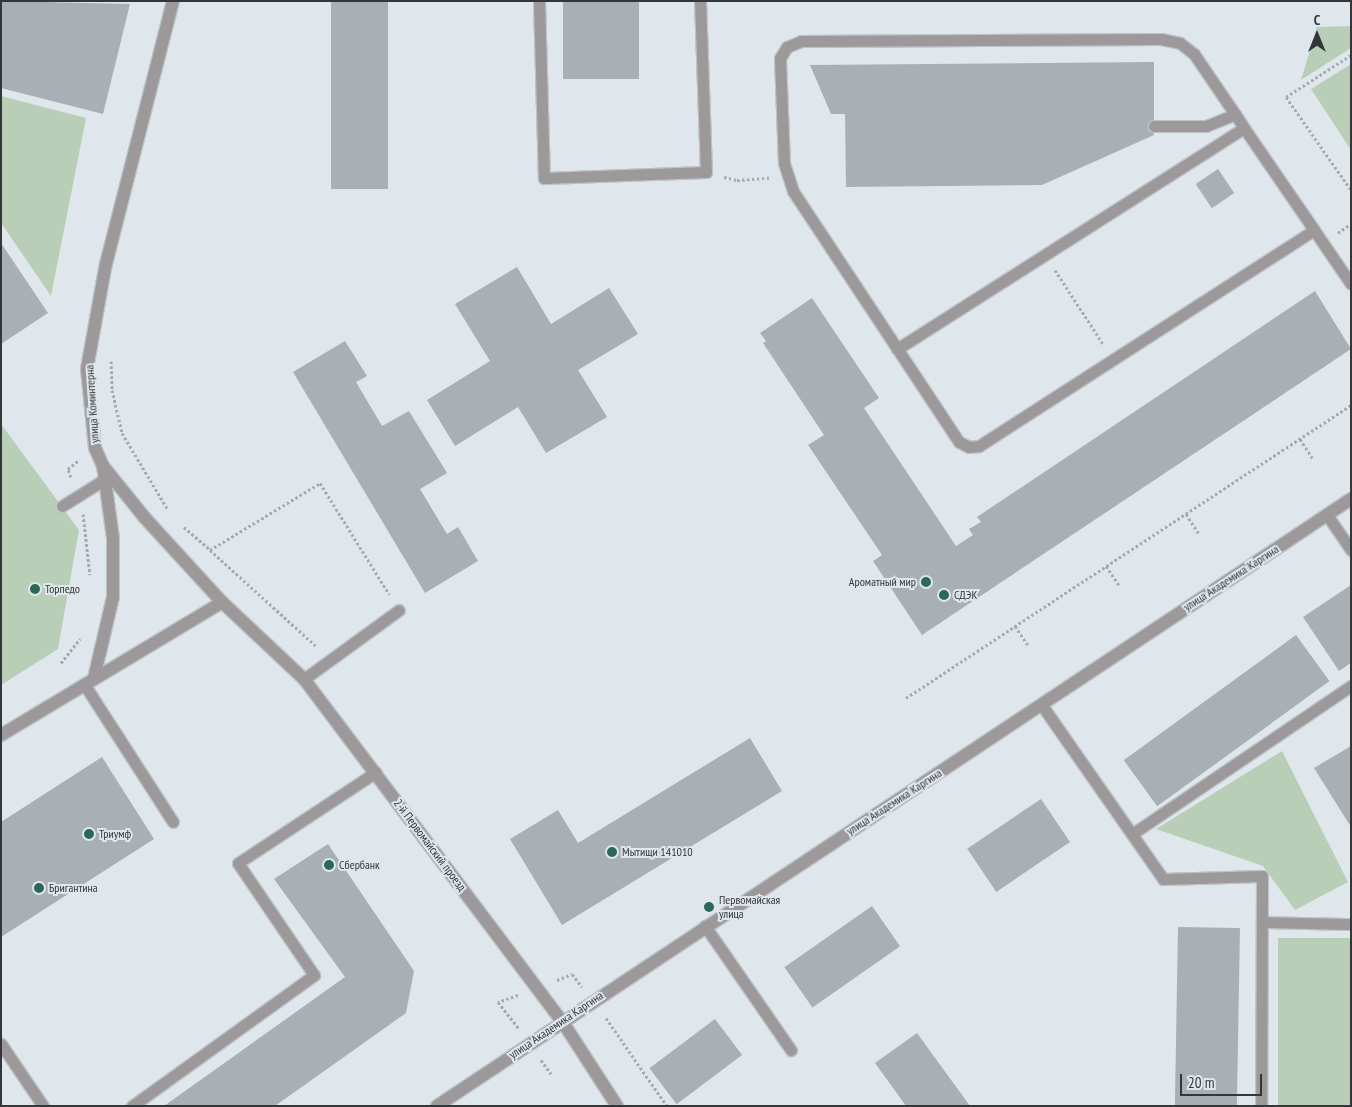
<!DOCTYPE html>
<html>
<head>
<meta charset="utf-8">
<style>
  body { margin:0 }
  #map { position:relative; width:1352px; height:1107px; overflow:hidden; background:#dfe7ed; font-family:"PT Sans Narrow",sans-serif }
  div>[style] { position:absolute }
  .green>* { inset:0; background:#b9ceb6; transform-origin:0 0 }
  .building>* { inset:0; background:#a9b0b5; transform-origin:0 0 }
  .path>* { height:3px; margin-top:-1.5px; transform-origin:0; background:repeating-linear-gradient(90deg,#a4abaf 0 2.5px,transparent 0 5px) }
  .roads { filter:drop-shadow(1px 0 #bdc4c9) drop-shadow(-1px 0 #bdc4c9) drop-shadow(0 1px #bdc4c9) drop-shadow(0 -1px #bdc4c9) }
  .service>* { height:11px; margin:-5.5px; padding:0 5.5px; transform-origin:5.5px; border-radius:5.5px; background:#9d999b }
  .minor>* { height:12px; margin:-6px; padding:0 6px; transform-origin:6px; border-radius:6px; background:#9d999b }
  .tertiary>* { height:12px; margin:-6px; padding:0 6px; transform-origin:6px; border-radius:6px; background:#9d999b }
  .dots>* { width:14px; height:14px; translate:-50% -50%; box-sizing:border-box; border:2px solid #dfe7ed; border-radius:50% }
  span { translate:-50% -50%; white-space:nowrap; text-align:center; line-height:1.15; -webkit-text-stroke:4px #dfe7ed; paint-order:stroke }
  .street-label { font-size:12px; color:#343739 }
  .poi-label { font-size:12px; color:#343739 }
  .right { translate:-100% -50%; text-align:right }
  .left { translate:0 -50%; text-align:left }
  .frame { position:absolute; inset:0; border:2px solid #343739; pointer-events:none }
  .north { position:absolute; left:1292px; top:10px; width:50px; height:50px; -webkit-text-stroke:4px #dfe7ed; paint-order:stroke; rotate:0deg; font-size:14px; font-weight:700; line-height:20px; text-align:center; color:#343739 }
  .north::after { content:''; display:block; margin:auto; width:18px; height:22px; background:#343739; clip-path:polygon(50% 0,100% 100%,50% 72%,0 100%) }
  .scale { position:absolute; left:1180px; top:1074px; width:82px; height:22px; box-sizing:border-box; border:2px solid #343739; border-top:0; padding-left:6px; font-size:15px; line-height:18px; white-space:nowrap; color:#343739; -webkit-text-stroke:4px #dfe7ed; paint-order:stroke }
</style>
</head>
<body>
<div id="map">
  <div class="green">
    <div style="clip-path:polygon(1351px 26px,1351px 48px,1301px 80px,1317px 27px)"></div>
    <div style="clip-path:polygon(1351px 64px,1351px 150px,1311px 89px)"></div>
    <div style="clip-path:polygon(1px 96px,86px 118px,51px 296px,1px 223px)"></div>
    <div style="clip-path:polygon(1px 424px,79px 530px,58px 649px,1px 685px)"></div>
    <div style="clip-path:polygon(1282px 751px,1348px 882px,1295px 910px,1263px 866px,1156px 829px)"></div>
    <div style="left:1278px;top:938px;width:73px;height:168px"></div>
  </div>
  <div class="building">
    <div style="clip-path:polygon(1px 1px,130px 4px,103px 114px,1px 88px)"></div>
    <div style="left:331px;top:1px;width:57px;height:188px"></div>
    <div style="left:563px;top:1px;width:76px;height:78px"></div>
    <div style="clip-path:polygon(1154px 62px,1154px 135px,1042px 185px,846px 187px,845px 114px,831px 114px,810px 65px)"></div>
    <div style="left:1218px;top:169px;width:29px;height:27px;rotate:56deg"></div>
    <div style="clip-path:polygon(1px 243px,48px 313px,1px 344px)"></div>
    <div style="clip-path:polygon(517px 267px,551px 324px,609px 288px,638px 334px,578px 370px,607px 417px,546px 453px,518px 407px,455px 446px,427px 400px,490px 361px,455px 304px)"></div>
    <div style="clip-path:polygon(1315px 291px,1351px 349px,922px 635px,873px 561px,882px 555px,808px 445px,824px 435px,763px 343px,766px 341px,760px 333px,812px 298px,879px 398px,864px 408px,956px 546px,973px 535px,969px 529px,981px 522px,977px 517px)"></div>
    <div style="clip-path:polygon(345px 341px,367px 376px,356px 382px,382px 426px,409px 411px,447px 473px,420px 489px,447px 534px,458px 527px,478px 561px,425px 593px,293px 372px)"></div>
    <div style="clip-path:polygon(1351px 585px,1351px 663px,1339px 671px,1303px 617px)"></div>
    <div style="left:1296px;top:635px;width:57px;height:213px;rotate:54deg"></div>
    <div style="clip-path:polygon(750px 738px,782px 791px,562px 925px,510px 839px,558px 810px,578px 843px)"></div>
    <div style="clip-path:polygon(1351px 746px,1351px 827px,1314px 768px)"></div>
    <div style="clip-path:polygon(102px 757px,154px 839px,1px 937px,1px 822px)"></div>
    <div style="left:1041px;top:799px;width:52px;height:89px;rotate:56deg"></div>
    <div style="clip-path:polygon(328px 844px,414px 971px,406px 1013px,275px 1106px,164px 1106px,345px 977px,274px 879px)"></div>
    <div style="left:872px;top:906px;width:49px;height:107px;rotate:55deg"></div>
    <div style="left:1178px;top:927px;width:62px;height:179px;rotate:1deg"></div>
    <div style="left:715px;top:1019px;width:45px;height:82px;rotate:53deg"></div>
    <div style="clip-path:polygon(917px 1033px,970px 1106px,906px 1106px,875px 1063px)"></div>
  </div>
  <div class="path">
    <div style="left:1351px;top:55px;width:77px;rotate:147.1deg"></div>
    <div style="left:1286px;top:97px;width:113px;rotate:55deg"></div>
    <div style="left:724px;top:177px;width:13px;rotate:13deg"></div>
    <div style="left:737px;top:180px;width:32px;rotate:-4deg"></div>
    <div style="left:1338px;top:233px;width:16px;rotate:-35deg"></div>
    <div style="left:1055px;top:270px;width:88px;rotate:57deg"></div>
    <div style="left:111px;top:361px;width:29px;rotate:88deg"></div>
    <div style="left:112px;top:390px;width:44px;rotate:76.9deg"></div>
    <div style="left:122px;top:433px;width:90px;rotate:59.1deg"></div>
    <div style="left:1300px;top:439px;width:24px;rotate:57deg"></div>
    <div style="left:71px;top:477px;width:9px;rotate:-111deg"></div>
    <div style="left:68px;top:469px;width:14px;rotate:-39deg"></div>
    <div style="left:83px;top:514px;width:61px;rotate:83.5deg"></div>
    <div style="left:1186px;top:514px;width:24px;rotate:57deg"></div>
    <div style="left:184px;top:527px;width:35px;rotate:41deg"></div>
    <div style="left:210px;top:550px;width:129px;rotate:-31.3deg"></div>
    <div style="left:320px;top:483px;width:131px;rotate:58.1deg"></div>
    <div style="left:210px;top:550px;width:144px;rotate:42.2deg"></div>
    <div style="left:1106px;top:566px;width:25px;rotate:56deg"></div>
    <div style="left:1015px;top:626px;width:25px;rotate:56deg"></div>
    <div style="left:61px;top:663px;width:31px;rotate:-52deg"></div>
    <div style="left:906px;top:698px;width:533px;rotate:-33.36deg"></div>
    <div style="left:557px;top:980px;width:16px;rotate:-22deg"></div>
    <div style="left:572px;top:974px;width:16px;rotate:52deg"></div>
    <div style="left:518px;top:995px;width:21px;rotate:161deg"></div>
    <div style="left:498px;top:1002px;width:33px;rotate:52deg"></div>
    <div style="left:606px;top:1018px;width:107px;rotate:55.3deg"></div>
    <div style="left:541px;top:1060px;width:17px;rotate:54deg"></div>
  </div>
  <div class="roads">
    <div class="service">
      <div style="left:539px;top:1px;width:177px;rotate:88.4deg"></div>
      <div style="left:544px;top:178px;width:162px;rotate:-2.1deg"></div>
      <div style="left:706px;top:172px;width:171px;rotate:-92deg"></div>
      <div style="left:1154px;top:126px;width:52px"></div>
      <div style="left:1206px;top:126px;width:31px;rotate:-22deg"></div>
      <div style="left:1314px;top:230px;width:399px;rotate:147.2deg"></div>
      <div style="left:979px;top:446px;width:10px;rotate:174deg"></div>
      <div style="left:969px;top:447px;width:11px;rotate:-153deg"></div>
      <div style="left:959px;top:442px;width:301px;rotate:-123.5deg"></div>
      <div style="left:793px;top:191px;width:29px;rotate:-108deg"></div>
      <div style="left:784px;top:163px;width:105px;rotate:-92.2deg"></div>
      <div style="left:780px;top:58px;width:13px;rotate:-58deg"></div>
      <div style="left:787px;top:47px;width:15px;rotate:-23deg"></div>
      <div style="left:801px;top:41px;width:360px;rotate:-0.3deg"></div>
      <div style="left:1161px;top:39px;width:19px;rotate:12deg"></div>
      <div style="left:1180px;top:43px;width:18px;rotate:38deg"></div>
      <div style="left:1194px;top:54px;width:73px;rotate:55.7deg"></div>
      <div style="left:1235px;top:114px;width:17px;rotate:57deg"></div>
      <div style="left:1244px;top:128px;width:124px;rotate:55.5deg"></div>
      <div style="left:1314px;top:230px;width:65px;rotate:55.6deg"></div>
      <div style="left:897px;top:349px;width:411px;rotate:-32.5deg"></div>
      <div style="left:62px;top:506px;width:51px;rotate:-32.1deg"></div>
      <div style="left:1327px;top:515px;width:42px;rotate:55.6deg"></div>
      <div style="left:304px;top:679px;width:117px;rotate:-36deg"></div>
      <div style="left:84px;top:684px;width:164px;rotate:57.2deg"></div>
      <div style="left:1041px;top:704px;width:213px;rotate:55.1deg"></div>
      <div style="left:1163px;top:879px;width:99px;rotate:-1.7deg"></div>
      <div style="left:1262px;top:876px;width:230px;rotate:90.2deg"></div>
      <div style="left:1132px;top:834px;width:264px;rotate:-34.1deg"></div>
      <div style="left:1262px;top:922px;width:89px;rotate:1.3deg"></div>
      <div style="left:705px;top:926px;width:151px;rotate:55.3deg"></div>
      <div style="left:1px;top:1044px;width:75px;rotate:55.9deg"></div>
      <div style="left:132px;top:1106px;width:224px;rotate:-35.7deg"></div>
      <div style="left:314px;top:975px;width:135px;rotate:-124.2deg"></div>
      <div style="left:238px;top:863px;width:165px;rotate:-33.4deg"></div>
    </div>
    <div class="minor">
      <div style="left:94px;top:678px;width:83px;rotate:-76.8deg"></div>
      <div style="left:113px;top:597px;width:59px;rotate:-90deg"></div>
      <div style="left:113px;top:538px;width:73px;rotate:-97.9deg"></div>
      <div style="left:1px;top:735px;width:258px;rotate:-31deg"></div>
      <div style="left:562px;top:1021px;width:101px;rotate:57.1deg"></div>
    </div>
    <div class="tertiary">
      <div style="left:173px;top:1px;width:270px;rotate:104.3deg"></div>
      <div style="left:106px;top:263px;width:108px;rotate:100.2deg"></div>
      <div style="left:87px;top:369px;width:79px;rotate:84.2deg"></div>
      <div style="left:95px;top:448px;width:20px;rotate:66deg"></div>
      <div style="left:103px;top:466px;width:67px;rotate:51.1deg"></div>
      <div style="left:145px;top:518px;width:114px;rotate:47.5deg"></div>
      <div style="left:222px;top:602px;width:112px;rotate:43.2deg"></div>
      <div style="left:304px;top:679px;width:428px;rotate:53deg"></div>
      <div style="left:437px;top:1106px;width:1097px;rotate:-33.59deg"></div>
    </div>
  </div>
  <div class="dots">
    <div style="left:926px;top:582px;background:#2a6956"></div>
    <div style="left:35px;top:589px;background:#2a6956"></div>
    <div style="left:944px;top:595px;background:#2a6956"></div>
    <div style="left:89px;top:834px;background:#2a6956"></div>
    <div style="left:612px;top:852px;background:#2a6956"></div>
    <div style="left:329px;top:865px;background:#2a6956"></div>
    <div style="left:39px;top:888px;background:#2a6956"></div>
    <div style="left:709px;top:907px;background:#2a6956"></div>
  </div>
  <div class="street-label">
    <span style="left:92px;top:404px;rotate:-94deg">улица Коминтерна</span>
    <span style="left:1231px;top:578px;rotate:-33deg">улица Академика Каргина</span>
    <span style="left:894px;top:802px;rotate:-33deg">улица Академика Каргина</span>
    <span style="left:430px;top:845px;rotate:53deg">2-й Первомайский проезд</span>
    <span style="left:556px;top:1025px;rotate:-34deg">улица Академика Каргина</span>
  </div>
  <div class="poi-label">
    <span class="right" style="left:916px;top:582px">Ароматный мир</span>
    <span class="left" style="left:45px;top:589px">Торпедо</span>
    <span class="left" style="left:954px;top:595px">СДЭК</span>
    <span class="left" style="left:99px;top:834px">Триумф</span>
    <span class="left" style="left:622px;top:852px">Мытищи 141010</span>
    <span class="left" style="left:339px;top:865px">Сбербанк</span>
    <span class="left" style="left:49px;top:888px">Бригантина</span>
    <span class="left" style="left:719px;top:907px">Первомайская<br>улица</span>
  </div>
  <div class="frame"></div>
  <div class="north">С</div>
  <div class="scale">20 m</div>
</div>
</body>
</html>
